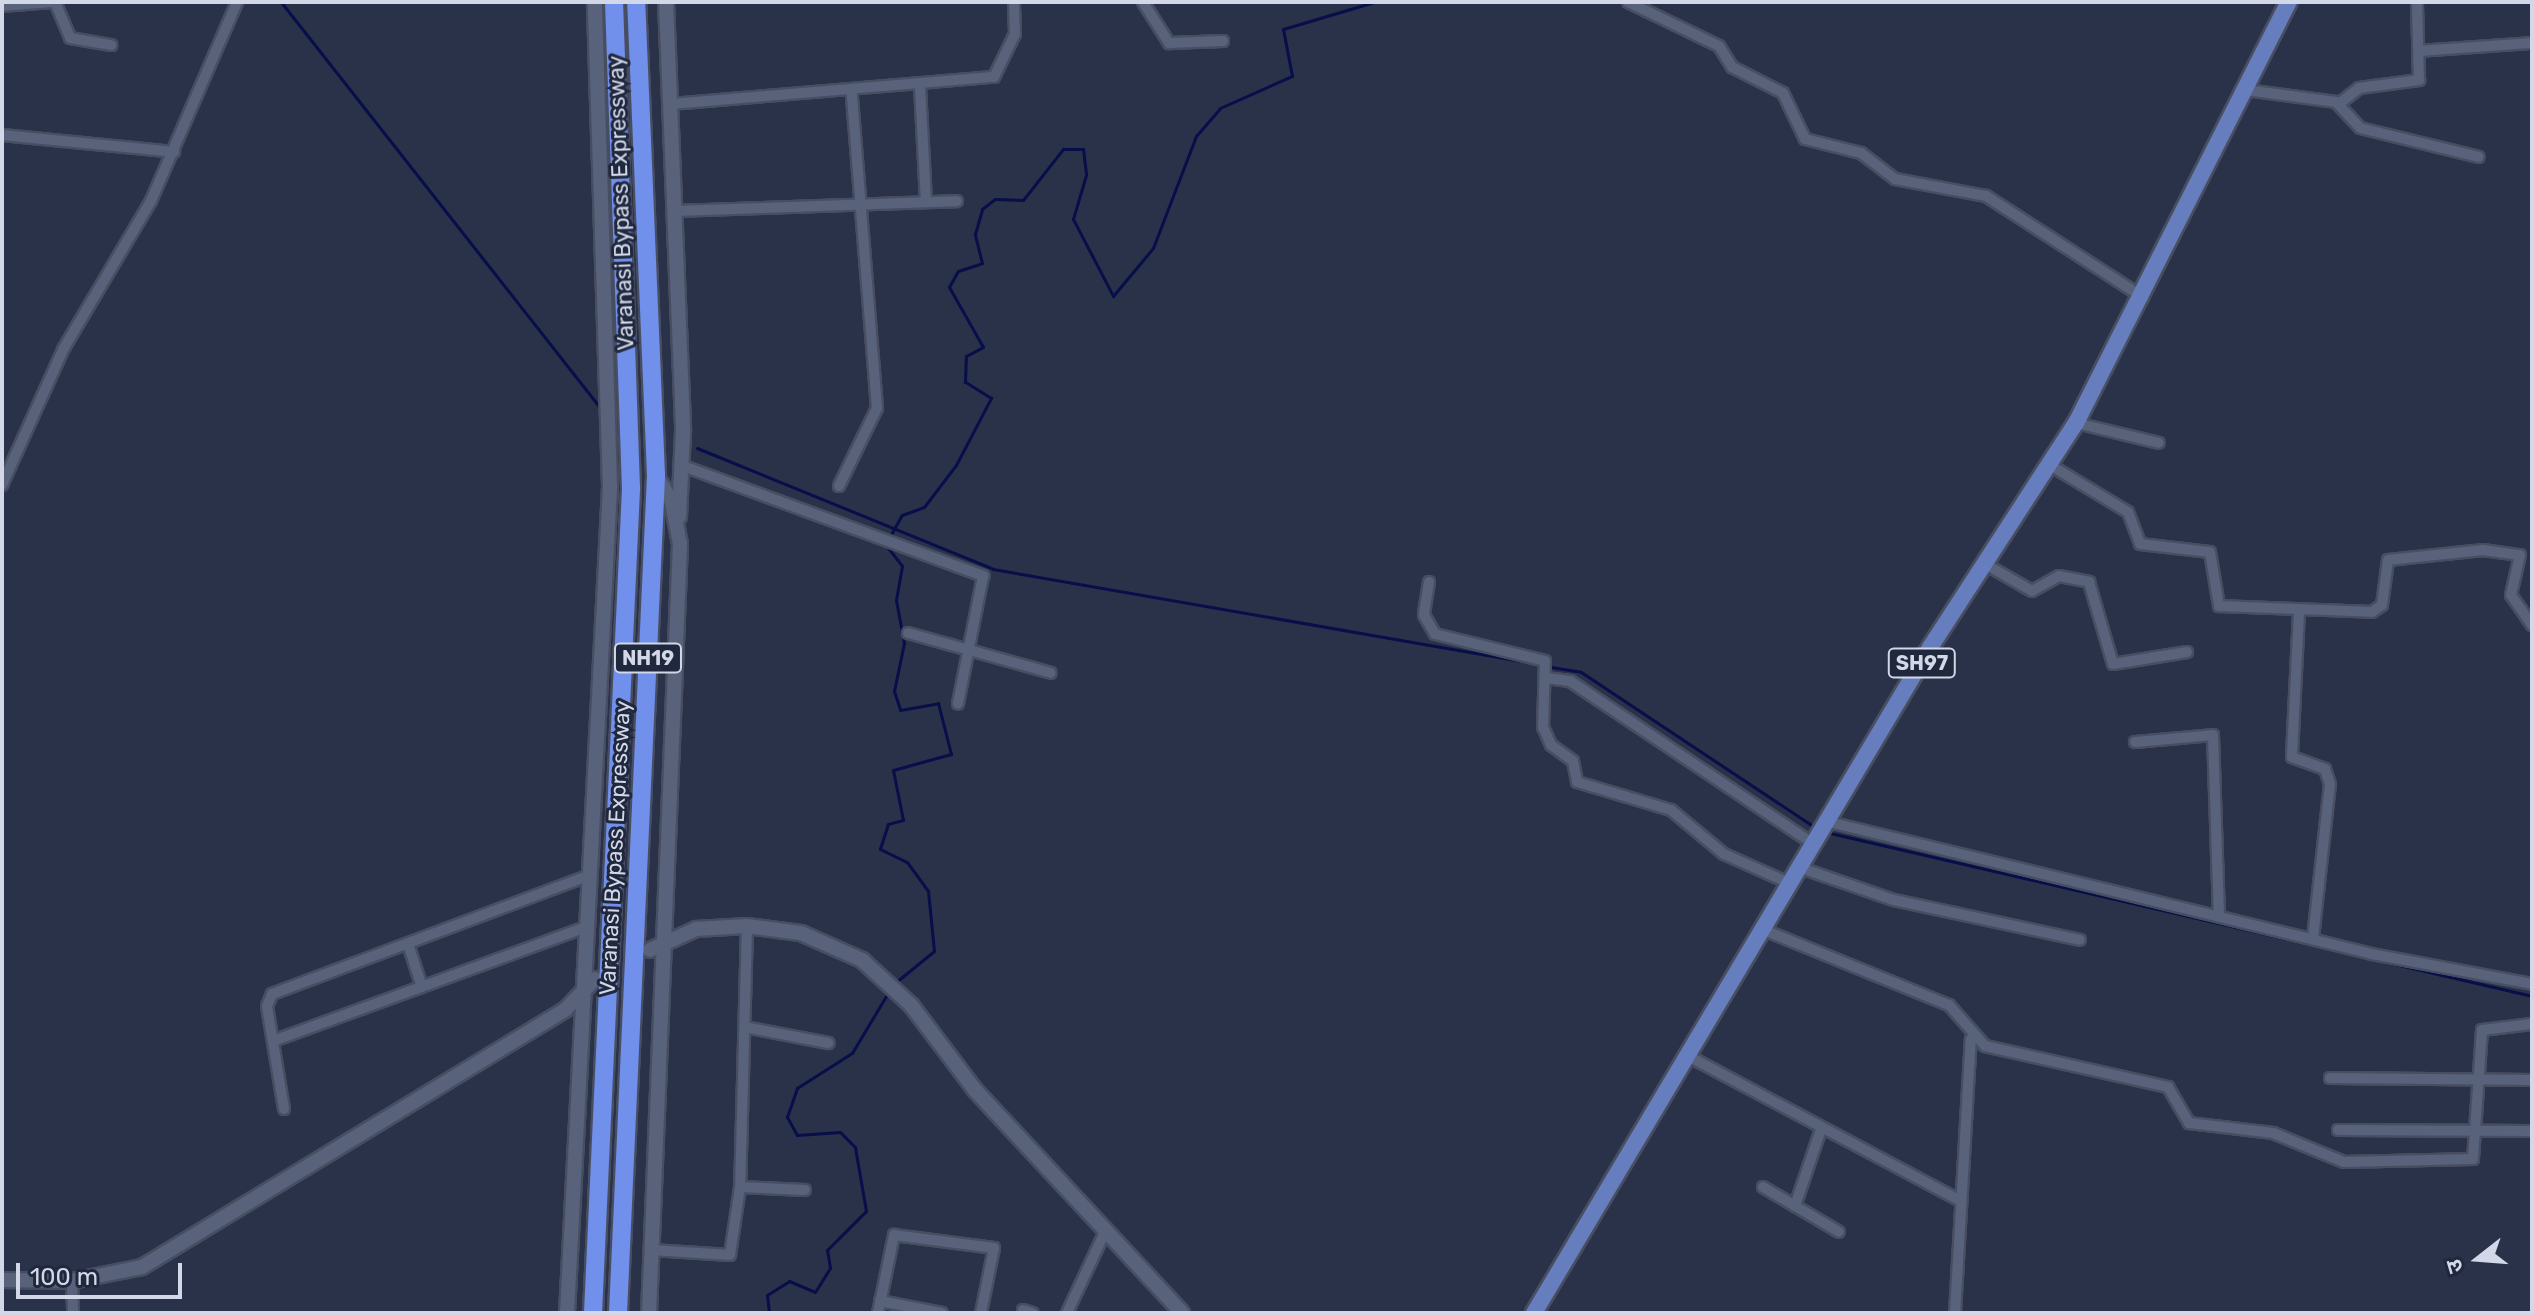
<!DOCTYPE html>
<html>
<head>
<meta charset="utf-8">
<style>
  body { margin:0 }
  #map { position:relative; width:2534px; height:1315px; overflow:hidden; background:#293249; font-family:Rubik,"Noto Sans Devanagari",sans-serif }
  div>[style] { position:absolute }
  .stream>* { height:3px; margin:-1.5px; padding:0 1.5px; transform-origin:1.5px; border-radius:1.5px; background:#070e49 }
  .roads { filter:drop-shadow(2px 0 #484e62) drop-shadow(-2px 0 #484e62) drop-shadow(0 2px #484e62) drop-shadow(0 -2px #484e62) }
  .street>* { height:10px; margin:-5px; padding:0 5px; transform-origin:5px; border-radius:5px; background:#58627b }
  .secondary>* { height:14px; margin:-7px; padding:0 7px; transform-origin:7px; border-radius:7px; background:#58627b }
  .primary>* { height:16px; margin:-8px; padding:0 8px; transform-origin:8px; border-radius:8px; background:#677ebe }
  .highway>* { height:18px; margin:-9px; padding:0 9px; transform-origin:9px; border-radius:9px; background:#7190eb }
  span { translate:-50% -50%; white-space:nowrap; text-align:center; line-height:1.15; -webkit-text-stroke:6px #20283e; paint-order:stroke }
  .shield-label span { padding:2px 6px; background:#20283e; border:2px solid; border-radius:6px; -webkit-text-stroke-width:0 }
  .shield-label { font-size:20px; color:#d2d8e7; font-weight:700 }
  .street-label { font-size:22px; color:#d2d8e7 }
  .frame { position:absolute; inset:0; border:4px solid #d2d8e7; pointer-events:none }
  .north { position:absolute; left:2438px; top:1219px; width:80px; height:80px; -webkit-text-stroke:6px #20283e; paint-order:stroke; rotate:253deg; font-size:22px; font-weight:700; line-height:32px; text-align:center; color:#d2d8e7 }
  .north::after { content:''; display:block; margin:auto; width:28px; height:36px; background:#d2d8e7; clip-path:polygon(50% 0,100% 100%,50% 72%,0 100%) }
  .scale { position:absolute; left:16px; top:1263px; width:166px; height:36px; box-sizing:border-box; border:4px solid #d2d8e7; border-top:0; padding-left:10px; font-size:24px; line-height:28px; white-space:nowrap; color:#d2d8e7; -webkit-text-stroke:6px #20283e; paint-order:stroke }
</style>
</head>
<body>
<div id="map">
  <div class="stream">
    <div style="left:281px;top:2px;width:513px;rotate:51.81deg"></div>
    <div style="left:697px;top:448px;width:320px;rotate:22.2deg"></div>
    <div style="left:993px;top:569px;width:548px;rotate:9.87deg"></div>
    <div style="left:889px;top:538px;width:26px;rotate:-61deg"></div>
    <div style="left:902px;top:515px;width:23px;rotate:-20deg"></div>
    <div style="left:924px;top:507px;width:53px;rotate:-52.7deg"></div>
    <div style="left:956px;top:465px;width:76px;rotate:-62.4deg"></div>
    <div style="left:991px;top:398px;width:31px;rotate:-148deg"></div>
    <div style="left:965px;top:382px;width:26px;rotate:-88deg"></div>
    <div style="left:966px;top:356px;width:19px;rotate:-28deg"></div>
    <div style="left:983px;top:347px;width:69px;rotate:-119.5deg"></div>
    <div style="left:949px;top:287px;width:18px;rotate:-61deg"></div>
    <div style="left:958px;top:271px;width:25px;rotate:-18deg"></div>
    <div style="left:982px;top:263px;width:30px;rotate:-104deg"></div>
    <div style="left:975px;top:234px;width:26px;rotate:-74deg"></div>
    <div style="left:982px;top:209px;width:16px;rotate:-38deg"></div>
    <div style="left:995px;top:199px;width:28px;rotate:2deg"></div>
    <div style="left:1023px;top:200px;width:65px;rotate:-51.9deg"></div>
    <div style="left:1063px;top:149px;width:20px"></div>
    <div style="left:1083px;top:149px;width:26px;rotate:83deg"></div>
    <div style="left:1086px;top:175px;width:46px;rotate:106.5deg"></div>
    <div style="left:1073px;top:219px;width:87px;rotate:62.5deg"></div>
    <div style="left:1113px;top:296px;width:62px;rotate:-50.2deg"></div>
    <div style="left:1153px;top:248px;width:120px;rotate:-69deg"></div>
    <div style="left:1196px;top:136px;width:37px;rotate:-49deg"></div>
    <div style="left:1220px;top:108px;width:79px;rotate:-24deg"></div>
    <div style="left:1292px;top:76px;width:48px;rotate:-100.8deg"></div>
    <div style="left:1283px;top:29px;width:95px;rotate:-16.5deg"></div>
    <div style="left:885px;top:544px;width:28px;rotate:52deg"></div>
    <div style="left:902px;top:566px;width:35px;rotate:100deg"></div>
    <div style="left:896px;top:600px;width:44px;rotate:79.5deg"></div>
    <div style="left:904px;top:643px;width:49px;rotate:101.8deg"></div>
    <div style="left:894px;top:691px;width:20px;rotate:72deg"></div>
    <div style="left:900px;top:710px;width:39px;rotate:-10deg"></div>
    <div style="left:938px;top:703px;width:53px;rotate:75.7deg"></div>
    <div style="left:951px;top:754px;width:60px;rotate:164.6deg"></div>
    <div style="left:893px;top:770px;width:51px;rotate:78.7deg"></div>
    <div style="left:903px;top:820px;width:16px;rotate:165deg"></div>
    <div style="left:888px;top:824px;width:26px;rotate:108deg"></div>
    <div style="left:880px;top:849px;width:30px;rotate:26deg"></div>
    <div style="left:907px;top:862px;width:36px;rotate:54deg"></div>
    <div style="left:928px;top:891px;width:60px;rotate:84.3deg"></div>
    <div style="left:934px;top:951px;width:49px;rotate:140.8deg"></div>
    <div style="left:1551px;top:667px;width:30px;rotate:9deg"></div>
    <div style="left:1581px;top:672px;width:282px;rotate:33.6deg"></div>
    <div style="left:1830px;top:833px;width:721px;rotate:13.07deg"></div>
    <div style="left:769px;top:1313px;width:18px;rotate:-96deg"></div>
    <div style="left:767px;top:1295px;width:26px;rotate:-32deg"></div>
    <div style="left:789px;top:1281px;width:28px;rotate:23deg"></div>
    <div style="left:815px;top:1292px;width:28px;rotate:-58deg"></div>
    <div style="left:830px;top:1268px;width:18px;rotate:-99deg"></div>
    <div style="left:827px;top:1250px;width:55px;rotate:-45deg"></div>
    <div style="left:866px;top:1211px;width:65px;rotate:-99.8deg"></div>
    <div style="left:855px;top:1147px;width:21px;rotate:-135deg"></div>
    <div style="left:840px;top:1132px;width:43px;rotate:176deg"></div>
    <div style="left:797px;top:1135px;width:21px;rotate:-119deg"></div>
    <div style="left:787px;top:1117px;width:31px;rotate:-71deg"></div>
    <div style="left:797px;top:1088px;width:65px;rotate:-32.5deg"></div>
    <div style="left:852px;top:1053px;width:72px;rotate:-59.2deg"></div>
  </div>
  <div class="roads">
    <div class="street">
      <div style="left:55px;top:2px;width:39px;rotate:67deg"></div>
      <div style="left:70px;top:38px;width:42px;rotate:9.7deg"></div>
      <div style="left:1143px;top:2px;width:49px;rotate:57.6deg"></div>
      <div style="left:1169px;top:43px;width:54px;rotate:-2.1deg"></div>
      <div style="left:1628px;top:2px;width:101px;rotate:25.8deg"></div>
      <div style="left:1719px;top:46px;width:25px;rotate:58deg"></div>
      <div style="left:1732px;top:67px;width:57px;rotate:27deg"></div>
      <div style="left:1783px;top:93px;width:51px;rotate:64.4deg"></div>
      <div style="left:1805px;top:139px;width:58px;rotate:14deg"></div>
      <div style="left:1861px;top:153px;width:43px;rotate:37.4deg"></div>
      <div style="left:1895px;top:179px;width:93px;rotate:10.6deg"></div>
      <div style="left:1986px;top:196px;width:187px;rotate:32.8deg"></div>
      <div style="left:2px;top:6px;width:50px;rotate:-4.6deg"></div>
      <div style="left:2420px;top:51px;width:112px;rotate:-4.1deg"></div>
      <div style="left:920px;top:87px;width:113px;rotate:87deg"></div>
      <div style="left:2246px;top:90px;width:91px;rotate:7.6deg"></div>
      <div style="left:2336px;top:102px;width:35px;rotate:47deg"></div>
      <div style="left:2360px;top:128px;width:122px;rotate:13.7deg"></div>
      <div style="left:2340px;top:103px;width:24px;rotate:-38deg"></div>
      <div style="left:2359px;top:88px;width:61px;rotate:-7.6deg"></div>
      <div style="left:2419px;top:80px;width:78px;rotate:-91.5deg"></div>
      <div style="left:670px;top:104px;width:325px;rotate:-4.8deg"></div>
      <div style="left:994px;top:77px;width:48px;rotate:-64deg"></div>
      <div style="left:1015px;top:34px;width:32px;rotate:-92deg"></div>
      <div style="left:2px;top:135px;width:173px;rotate:5.6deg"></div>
      <div style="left:674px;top:211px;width:283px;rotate:-2deg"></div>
      <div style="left:2076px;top:423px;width:85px;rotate:13.5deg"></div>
      <div style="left:2050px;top:465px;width:91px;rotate:31.1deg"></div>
      <div style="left:2128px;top:512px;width:34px;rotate:69deg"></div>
      <div style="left:2140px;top:544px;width:70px;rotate:6.5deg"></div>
      <div style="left:2210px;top:552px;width:55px;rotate:80.5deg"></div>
      <div style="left:2219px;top:606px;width:153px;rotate:2.2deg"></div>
      <div style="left:2372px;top:612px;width:12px;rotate:-35deg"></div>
      <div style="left:2382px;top:605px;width:45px;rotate:-82.4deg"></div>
      <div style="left:2388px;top:560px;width:96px;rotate:-6deg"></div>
      <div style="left:2483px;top:550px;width:37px;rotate:8deg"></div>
      <div style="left:2520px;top:555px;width:41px;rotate:102.7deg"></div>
      <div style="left:2511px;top:595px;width:37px;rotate:55deg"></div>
      <div style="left:683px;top:466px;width:320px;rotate:20.1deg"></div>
      <div style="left:983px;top:576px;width:130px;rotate:101.1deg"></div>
      <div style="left:2px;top:485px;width:150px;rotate:-65.7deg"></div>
      <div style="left:64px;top:348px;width:171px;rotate:-59.4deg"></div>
      <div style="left:151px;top:201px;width:217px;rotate:-66.6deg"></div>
      <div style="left:839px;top:486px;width:87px;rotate:-64deg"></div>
      <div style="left:877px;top:408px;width:315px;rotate:-94.6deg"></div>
      <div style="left:1985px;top:564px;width:54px;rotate:29.9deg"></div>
      <div style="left:2032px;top:591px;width:31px;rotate:-29deg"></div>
      <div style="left:2059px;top:576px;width:31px;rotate:11deg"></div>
      <div style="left:2089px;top:582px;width:85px;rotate:73.7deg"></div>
      <div style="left:2113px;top:664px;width:75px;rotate:-9.2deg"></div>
      <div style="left:1429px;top:582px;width:33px;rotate:99deg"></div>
      <div style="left:1424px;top:615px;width:22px;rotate:60deg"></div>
      <div style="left:1435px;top:634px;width:113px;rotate:13.8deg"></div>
      <div style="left:1545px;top:661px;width:66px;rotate:91.7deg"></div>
      <div style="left:1543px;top:727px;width:20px;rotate:66deg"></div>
      <div style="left:1551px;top:745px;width:27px;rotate:36deg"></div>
      <div style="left:1573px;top:761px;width:21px;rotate:79deg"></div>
      <div style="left:1577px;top:782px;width:98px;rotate:16.6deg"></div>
      <div style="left:1671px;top:810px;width:69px;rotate:39.7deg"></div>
      <div style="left:1724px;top:854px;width:73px;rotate:24.1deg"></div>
      <div style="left:2299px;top:612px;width:145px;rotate:92.8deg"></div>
      <div style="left:2292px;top:757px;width:35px;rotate:20deg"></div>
      <div style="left:2325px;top:769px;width:16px;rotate:72deg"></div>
      <div style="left:2330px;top:784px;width:156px;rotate:96.3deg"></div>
      <div style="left:908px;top:633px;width:148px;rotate:15.6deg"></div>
      <div style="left:1546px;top:678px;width:24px;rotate:7deg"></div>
      <div style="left:1570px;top:681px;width:295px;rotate:33.8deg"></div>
      <div style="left:2135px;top:742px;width:78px;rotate:-5.1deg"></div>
      <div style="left:2213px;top:735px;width:181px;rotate:88.1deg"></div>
      <div style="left:1829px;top:822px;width:559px;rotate:13.66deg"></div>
      <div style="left:2372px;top:954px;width:163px;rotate:10.6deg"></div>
      <div style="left:1801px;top:868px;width:98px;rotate:19deg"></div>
      <div style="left:1894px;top:900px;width:190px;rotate:12.1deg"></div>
      <div style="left:747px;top:926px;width:261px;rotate:91.5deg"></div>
      <div style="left:740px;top:1187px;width:65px;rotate:2.6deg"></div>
      <div style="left:1764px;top:930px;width:200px;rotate:22.1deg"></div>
      <div style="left:1949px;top:1005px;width:55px;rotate:48.7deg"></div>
      <div style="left:1985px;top:1046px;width:188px;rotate:12.6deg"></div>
      <div style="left:2168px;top:1087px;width:42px;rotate:59.7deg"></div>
      <div style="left:2189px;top:1123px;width:85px;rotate:6.8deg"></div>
      <div style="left:2273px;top:1133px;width:77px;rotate:22.2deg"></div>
      <div style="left:2344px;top:1162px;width:129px;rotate:-1.3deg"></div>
      <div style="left:2473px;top:1159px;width:129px;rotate:-86deg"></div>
      <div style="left:2482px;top:1030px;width:50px;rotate:-6.8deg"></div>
      <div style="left:408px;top:944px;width:45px;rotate:72deg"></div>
      <div style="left:745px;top:1027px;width:85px;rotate:10.9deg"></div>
      <div style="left:273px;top:1041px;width:334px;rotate:-20deg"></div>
      <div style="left:1690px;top:1057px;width:307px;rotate:28deg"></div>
      <div style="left:2330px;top:1078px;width:202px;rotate:0.6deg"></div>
      <div style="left:284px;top:1109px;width:104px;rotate:-99.4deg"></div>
      <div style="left:267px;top:1006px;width:13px;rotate:-67deg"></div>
      <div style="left:272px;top:994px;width:340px;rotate:-20.5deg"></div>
      <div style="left:2338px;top:1130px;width:194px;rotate:0.3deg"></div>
      <div style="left:1763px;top:1187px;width:88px;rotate:30.6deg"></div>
      <div style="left:1795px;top:1206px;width:81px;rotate:-71.3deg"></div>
      <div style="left:652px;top:1250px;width:78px;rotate:3.7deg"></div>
      <div style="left:730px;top:1255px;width:69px;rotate:-81.6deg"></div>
      <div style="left:72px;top:1281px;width:32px;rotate:88deg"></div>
      <div style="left:880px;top:1301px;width:63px;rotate:11deg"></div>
      <div style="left:1023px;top:1310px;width:10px;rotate:17deg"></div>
      <div style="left:878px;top:1313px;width:80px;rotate:-78.4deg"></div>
      <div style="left:894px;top:1235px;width:101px;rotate:7.4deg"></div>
      <div style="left:994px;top:1248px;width:66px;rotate:101.3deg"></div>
      <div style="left:1067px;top:1313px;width:89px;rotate:-64.9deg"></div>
      <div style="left:1955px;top:1313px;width:274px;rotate:-86.7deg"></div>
    </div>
    <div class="secondary">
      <div style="left:666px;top:2px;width:430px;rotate:87.7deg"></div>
      <div style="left:683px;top:432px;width:85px;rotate:92.7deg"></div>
      <div style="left:650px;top:950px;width:51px;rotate:-24.5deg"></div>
      <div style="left:696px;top:929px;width:51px;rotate:-3.4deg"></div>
      <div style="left:747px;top:926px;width:54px;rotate:7.4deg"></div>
      <div style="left:801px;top:933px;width:67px;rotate:23.9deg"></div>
      <div style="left:862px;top:960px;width:67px;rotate:42.6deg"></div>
      <div style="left:911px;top:1005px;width:106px;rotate:53deg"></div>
      <div style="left:975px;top:1090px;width:304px;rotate:47.1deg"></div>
      <div style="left:2px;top:1280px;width:70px;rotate:0.8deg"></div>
      <div style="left:72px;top:1281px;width:71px;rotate:-11.3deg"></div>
      <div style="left:142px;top:1267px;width:495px;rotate:-31.3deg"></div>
      <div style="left:565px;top:1010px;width:43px;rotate:-45.9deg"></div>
      <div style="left:567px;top:1313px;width:828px;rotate:-87.02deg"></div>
      <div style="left:610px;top:486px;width:484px;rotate:-91.8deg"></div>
      <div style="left:649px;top:1313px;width:770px;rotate:-87.69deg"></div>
      <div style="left:680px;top:544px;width:43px;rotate:-100.8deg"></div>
      <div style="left:672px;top:502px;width:31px;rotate:-121deg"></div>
    </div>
    <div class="primary">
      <div style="left:1534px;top:1313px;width:776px;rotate:-59.24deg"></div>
      <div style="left:1931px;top:646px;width:266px;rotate:-57deg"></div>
      <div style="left:2076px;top:423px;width:472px;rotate:-63.2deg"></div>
    </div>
    <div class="highway">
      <div style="left:593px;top:1313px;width:826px;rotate:-87.36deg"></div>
      <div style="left:631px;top:488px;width:486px;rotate:-92deg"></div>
      <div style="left:618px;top:1313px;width:839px;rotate:-87.4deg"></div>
      <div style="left:656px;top:475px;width:473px;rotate:-92.4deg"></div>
    </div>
  </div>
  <div class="shield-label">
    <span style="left:648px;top:658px">NH19</span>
    <span style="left:1922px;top:663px">SH97</span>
  </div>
  <div class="street-label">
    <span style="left:621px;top:203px;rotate:-92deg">Varanasi Bypass Expressway</span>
    <span style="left:615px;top:848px;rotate:-87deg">Varanasi Bypass Expressway</span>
  </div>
  <div class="frame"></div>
  <div class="north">उ</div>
  <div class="scale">100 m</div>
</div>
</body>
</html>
